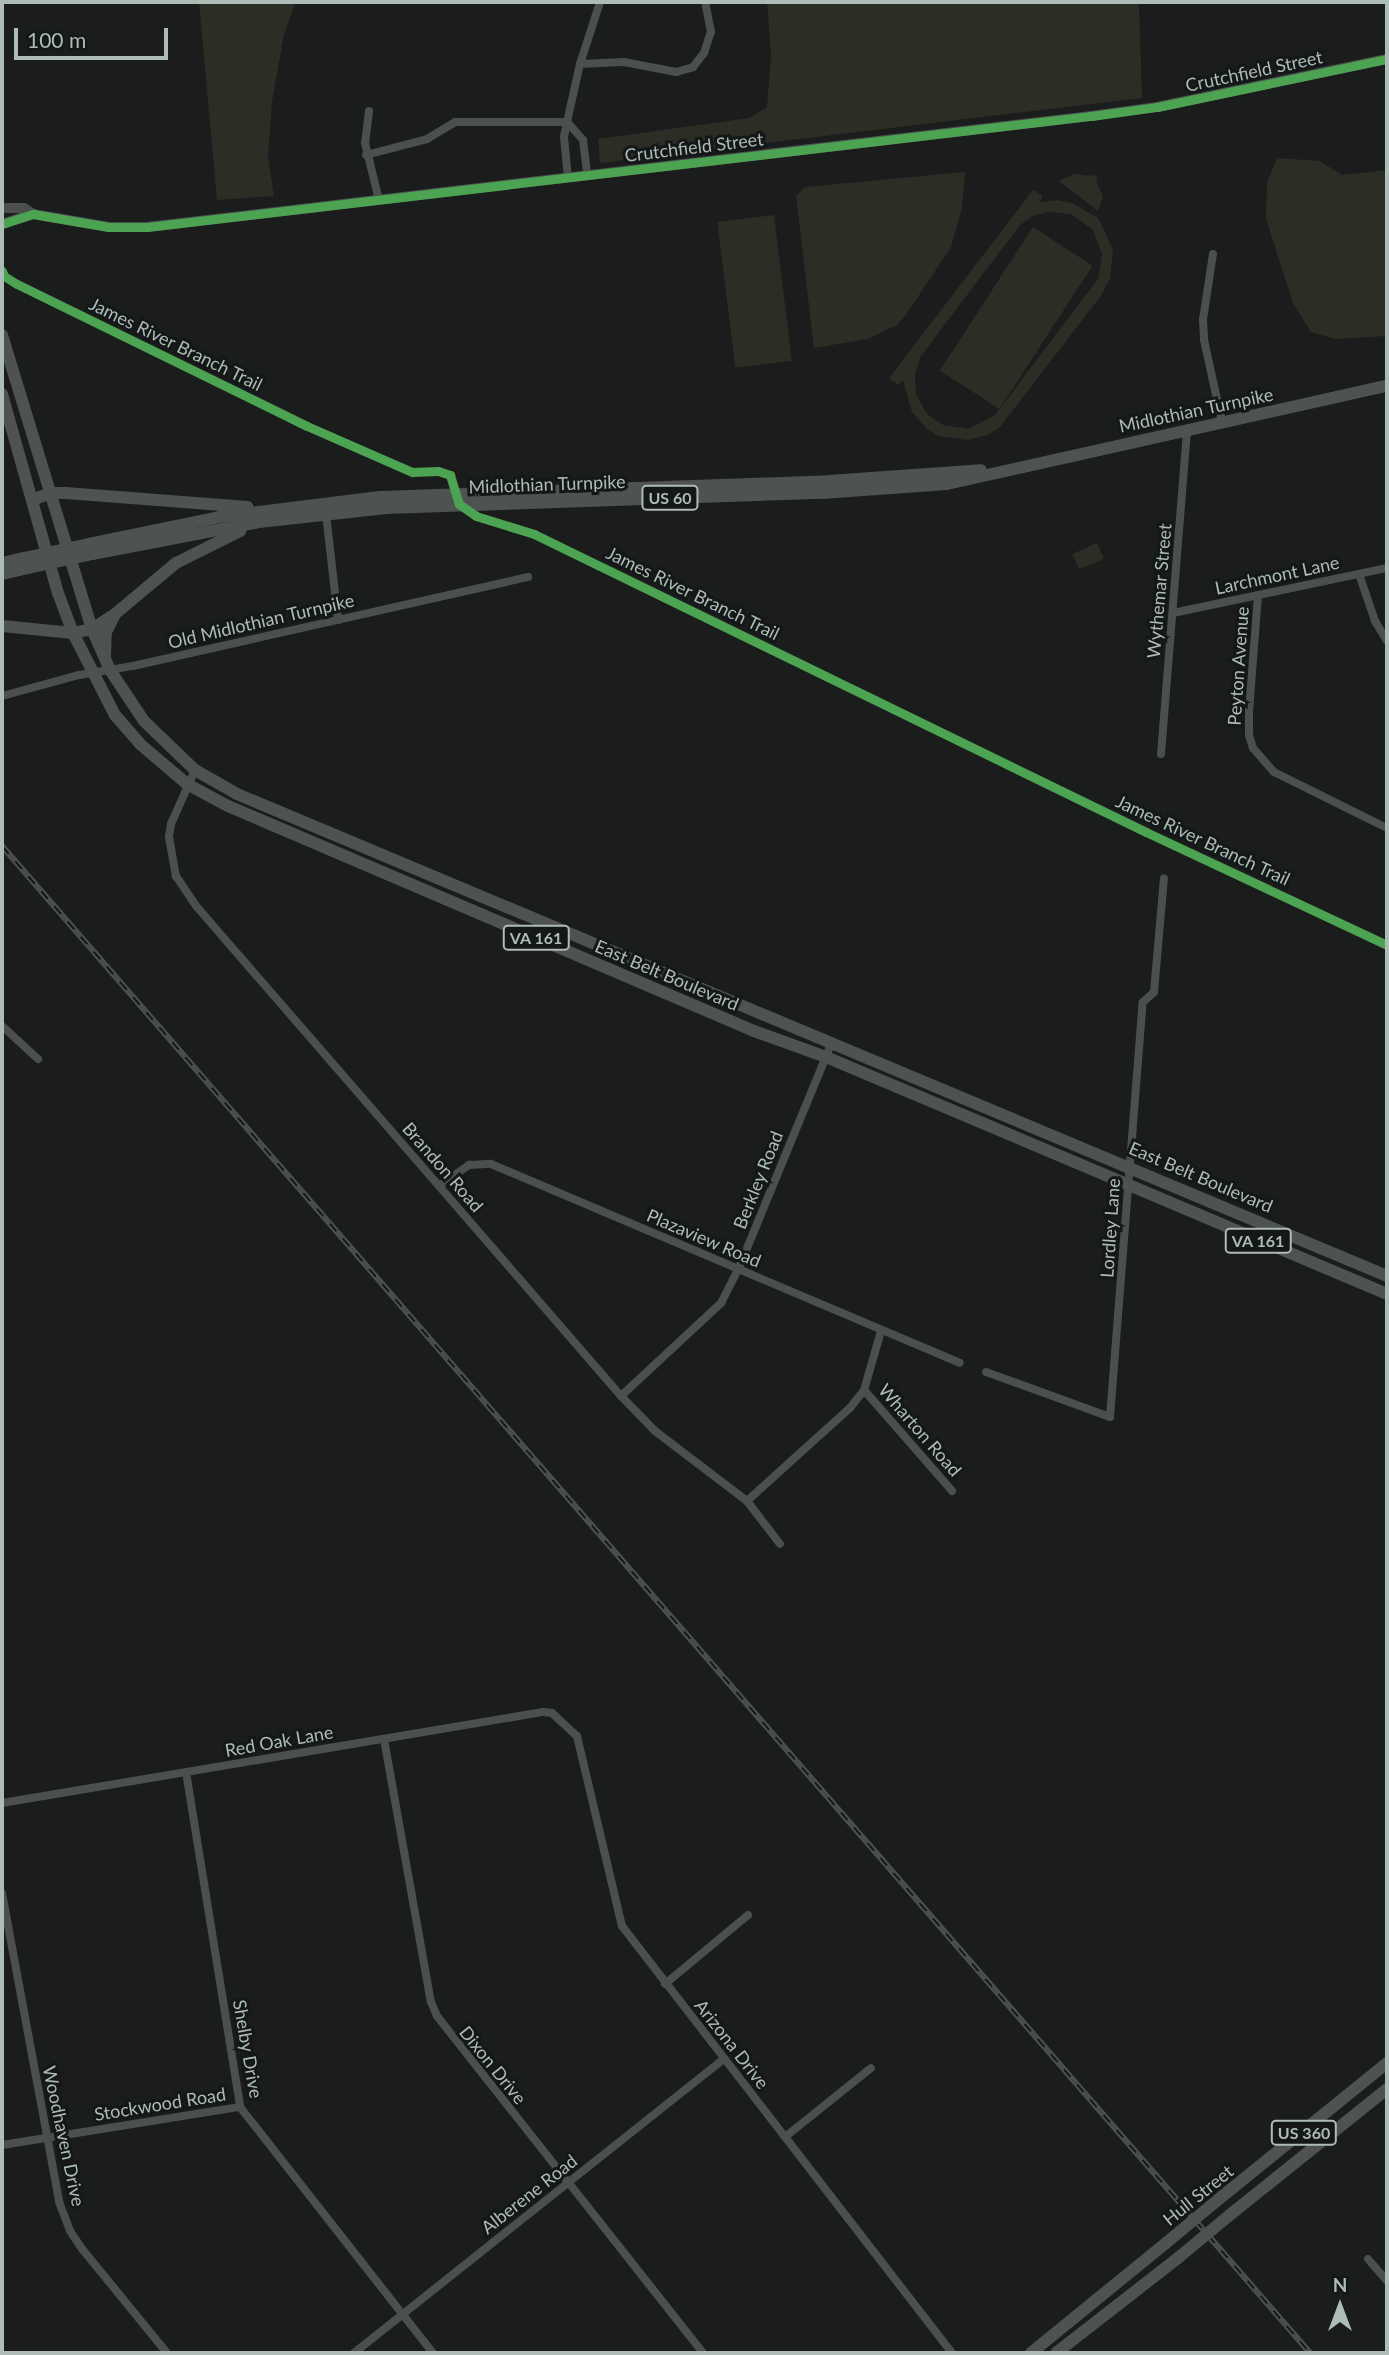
<!DOCTYPE html>
<html>
<head>
<meta charset="utf-8">
<style>
  body { margin:0 }
  #map { position:relative; width:1389px; height:2355px; overflow:hidden; background:#1b1c1c; font-family:Lato,sans-serif }
  div>[style] { position:absolute }
  .green>* { inset:0; background:#2c2d25; transform-origin:0 0 }
  .minor>* { height:8px; margin:-4px; padding:0 4px; transform-origin:4px; border-radius:4px; background:#4b4f4e }
  .tertiary>* { height:10px; margin:-5px; padding:0 5px; transform-origin:5px; border-radius:5px; background:#4b4f4e }
  .primary>* { height:12px; margin:-6px; padding:0 6px; transform-origin:6px; border-radius:6px; background:#4e5250 }
  .rail>* { height:6px; margin-top:-3px; transform-origin:0; background:repeating-linear-gradient(90deg,#151818 0 10px,#4d5150 0 20px); box-sizing:border-box; border-block:2px solid #4d5150 }
  .primary-bridge>* { height:12px; margin:-6px; padding:0 6px; transform-origin:6px; border-radius:6px; background:#4e5250 }
  .cycleway>* { height:9px; margin:-4.5px; padding:0 4.5px; transform-origin:4.5px; border-radius:4.5px; background:#4ca352 }
  span { translate:-50% -50%; white-space:nowrap; text-align:center; line-height:1.15; -webkit-text-stroke:6px #151818; paint-order:stroke }
  .shield-label span { padding:2px 5px; background:#151818; border:2px solid; border-radius:5px; -webkit-text-stroke-width:0 }
  .shield-label { font-size:16px; color:#adbcb7; font-weight:700 }
  .street-label { font-size:18px; color:#adbcb7 }
  .frame { position:absolute; inset:0; border:4px solid #adbcb7; pointer-events:none }
  .north { position:absolute; left:1305px; top:2271px; width:70px; height:70px; -webkit-text-stroke:5px #151818; paint-order:stroke; rotate:0deg; font-size:19px; font-weight:700; line-height:28px; text-align:center; color:#adbcb7 }
  .north::after { content:''; display:block; margin:auto; width:24px; height:32px; background:#adbcb7; clip-path:polygon(50% 0,100% 100%,50% 72%,0 100%) }
  .scale { position:absolute; left:14px; top:28px; width:154px; height:32px; box-sizing:border-box; border:4px solid #adbcb7; border-top:0; padding-left:9px; font-size:21px; line-height:24px; white-space:nowrap; color:#adbcb7; -webkit-text-stroke:5px #151818; paint-order:stroke }
</style>
</head>
<body>
<div id="map">
  <div class="green">
    <div style="clip-path:polygon(199px 2px,296px 2px,284px 34px,272px 102px,268px 156px,274px 196px,217px 200px)"></div>
    <div style="clip-path:polygon(767px 2px,1139px 2px,1142px 98px,600px 163px,598px 139px,749px 118px,767px 107px,771px 55px)"></div>
    <div style="clip-path:polygon(1277px 158px,1320px 161px,1342px 175px,1387px 170px,1387px 336px,1335px 339px,1311px 332px,1293px 303px,1266px 219px,1267px 183px)"></div>
    <div style="clip-path:polygon(965px 172px,962px 208px,951px 247px,906px 315px,897px 325px,868px 339px,814px 348px,796px 196px,805px 187px)"></div>
    <div style="clip-path:polygon(1074px 174px,1091px 176px,1093px 174px,1098px 178px,1096px 180px,1103px 197px,1098px 211px,1059px 181px)"></div>
    <div style="clip-path:polygon(evenodd,1033px 190px,1043px 196px,1039px 202px,1057px 200px,1072px 203px,1098px 218px,1113px 249px,1110px 279px,1100px 297px,1000px 427px,988px 435px,967px 440px,938px 436px,926px 428px,912px 412px,903px 380px,898px 385px,889px 378px,1033px 190px,1049px 212px,1071px 214px,1093px 230px,1102px 254px,1098px 279px,995px 415px,969px 429px,943px 425px,927px 414px,916px 394px,915px 374px,921px 356px,1020px 225px,1033px 216px,1049px 212px)"></div>
    <div style="left:774px;top:215px;width:147px;height:57px;rotate:83deg"></div>
    <div style="left:1033px;top:227px;width:71px;height:171px;rotate:33deg"></div>
    <div style="left:1097px;top:543px;width:17px;height:27px;rotate:66deg"></div>
  </div>
  <div class="minor">
    <div style="left:580px;top:64px;width:44px;rotate:-2.6deg"></div>
    <div style="left:624px;top:62px;width:53px;rotate:10.9deg"></div>
    <div style="left:676px;top:72px;width:18px;rotate:-16deg"></div>
    <div style="left:693px;top:67px;width:18px;rotate:-52deg"></div>
    <div style="left:704px;top:53px;width:22px;rotate:-72deg"></div>
    <div style="left:711px;top:32px;width:31px;rotate:-101deg"></div>
    <div style="left:369px;top:111px;width:32px;rotate:97deg"></div>
    <div style="left:365px;top:143px;width:59px;rotate:76.2deg"></div>
    <div style="left:366px;top:155px;width:63px;rotate:-14.7deg"></div>
    <div style="left:427px;top:139px;width:33px;rotate:-31deg"></div>
    <div style="left:455px;top:122px;width:112px"></div>
    <div style="left:567px;top:122px;width:59px;rotate:-77.4deg"></div>
    <div style="left:580px;top:64px;width:65px;rotate:-72.1deg"></div>
    <div style="left:568px;top:178px;width:41px;rotate:-95.6deg"></div>
    <div style="left:564px;top:137px;width:15px;rotate:-79deg"></div>
    <div style="left:567px;top:122px;width:24px;rotate:48deg"></div>
    <div style="left:583px;top:140px;width:35px;rotate:83deg"></div>
    <div style="left:1213px;top:254px;width:66px;rotate:98.7deg"></div>
    <div style="left:1203px;top:319px;width:21px;rotate:87deg"></div>
    <div style="left:1204px;top:340px;width:84px;rotate:77.6deg"></div>
    <div style="left:326px;top:514px;width:107px;rotate:83.5deg"></div>
    <div style="left:1359px;top:574px;width:50px;rotate:71.2deg"></div>
    <div style="left:1375px;top:621px;width:23px;rotate:59deg"></div>
    <div style="left:1258px;top:595px;width:116px;rotate:94.4deg"></div>
    <div style="left:1249px;top:711px;width:24px;rotate:90deg"></div>
    <div style="left:1249px;top:735px;width:14px;rotate:73deg"></div>
    <div style="left:1253px;top:748px;width:32px;rotate:49deg"></div>
    <div style="left:1274px;top:772px;width:126px;rotate:26.4deg"></div>
    <div style="left:1173px;top:613px;width:219px;rotate:-11.9deg"></div>
    <div style="left:2px;top:696px;width:80px;rotate:-15.3deg"></div>
    <div style="left:79px;top:675px;width:55px;rotate:-9.5deg"></div>
    <div style="left:133px;top:666px;width:405px;rotate:-12.7deg"></div>
    <div style="left:1161px;top:754px;width:325px;rotate:-85.4deg"></div>
    <div style="left:195px;top:770px;width:59px;rotate:114deg"></div>
    <div style="left:171px;top:824px;width:13px;rotate:99deg"></div>
    <div style="left:169px;top:837px;width:40px;rotate:80deg"></div>
    <div style="left:176px;top:876px;width:37px;rotate:56deg"></div>
    <div style="left:197px;top:907px;width:647px;rotate:49.07deg"></div>
    <div style="left:621px;top:1396px;width:49px;rotate:45.8deg"></div>
    <div style="left:655px;top:1431px;width:116px;rotate:37.3deg"></div>
    <div style="left:747px;top:1501px;width:54px;rotate:52.5deg"></div>
    <div style="left:2px;top:1026px;width:49px;rotate:42.5deg"></div>
    <div style="left:439px;top:1186px;width:37px;rotate:-35deg"></div>
    <div style="left:469px;top:1165px;width:22px;rotate:-3deg"></div>
    <div style="left:491px;top:1164px;width:509px;rotate:22.99deg"></div>
    <div style="left:986px;top:1372px;width:132px;rotate:19.9deg"></div>
    <div style="left:1110px;top:1417px;width:416px;rotate:-85.5deg"></div>
    <div style="left:1143px;top:1002px;width:15px;rotate:-42deg"></div>
    <div style="left:1154px;top:992px;width:114px;rotate:-85deg"></div>
    <div style="left:864px;top:1390px;width:134px;rotate:48.9deg"></div>
    <div style="left:621px;top:1396px;width:137px;rotate:-42.9deg"></div>
    <div style="left:721px;top:1303px;width:37px;rotate:-63deg"></div>
    <div style="left:738px;top:1270px;width:247px;rotate:-67.6deg"></div>
    <div style="left:747px;top:1501px;width:139px;rotate:-42.1deg"></div>
    <div style="left:850px;top:1408px;width:23px;rotate:-52deg"></div>
    <div style="left:864px;top:1390px;width:61px;rotate:-73.9deg"></div>
    <div style="left:384px;top:1739px;width:267px;rotate:79.9deg"></div>
    <div style="left:431px;top:2002px;width:15px;rotate:67deg"></div>
    <div style="left:437px;top:2016px;width:429px;rotate:51.7deg"></div>
    <div style="left:186px;top:1772px;width:339px;rotate:80.8deg"></div>
    <div style="left:240px;top:2107px;width:313px;rotate:51.9deg"></div>
    <div style="left:2px;top:1803px;width:549px;rotate:-9.55deg"></div>
    <div style="left:543px;top:1712px;width:9px;rotate:6deg"></div>
    <div style="left:552px;top:1713px;width:34px;rotate:43deg"></div>
    <div style="left:577px;top:1736px;width:195px;rotate:76.7deg"></div>
    <div style="left:622px;top:1926px;width:540px;rotate:52.3deg"></div>
    <div style="left:2px;top:1893px;width:314px;rotate:79.5deg"></div>
    <div style="left:59px;top:2202px;width:31px;rotate:69deg"></div>
    <div style="left:70px;top:2231px;width:23px;rotate:56deg"></div>
    <div style="left:83px;top:2250px;width:133px;rotate:50.8deg"></div>
    <div style="left:665px;top:1984px;width:108px;rotate:-39.7deg"></div>
    <div style="left:785px;top:2137px;width:110px;rotate:-38.7deg"></div>
    <div style="left:2px;top:2145px;width:241px;rotate:-9.1deg"></div>
    <div style="left:1368px;top:2259px;width:29px;rotate:49deg"></div>
    <div style="left:354px;top:2353px;width:473px;rotate:-38.5deg"></div>
  </div>
  <div class="tertiary">
    <div style="left:2px;top:208px;width:22px"></div>
    <div style="left:24px;top:208px;width:11px;rotate:34deg"></div>
    <div style="left:2px;top:224px;width:33px;rotate:-18deg"></div>
    <div style="left:33px;top:214px;width:77px;rotate:9.7deg"></div>
    <div style="left:109px;top:227px;width:38px"></div>
    <div style="left:147px;top:227px;width:951px;rotate:-6.71deg"></div>
    <div style="left:1091px;top:116px;width:67px;rotate:-7.8deg"></div>
    <div style="left:1157px;top:107px;width:235px;rotate:-11.8deg"></div>
  </div>
  <div class="primary">
    <div style="left:2px;top:335px;width:307px;rotate:73deg"></div>
    <div style="left:92px;top:629px;width:45px;rotate:66.3deg"></div>
    <div style="left:110px;top:670px;width:61px;rotate:56.3deg"></div>
    <div style="left:144px;top:721px;width:71px;rotate:43.9deg"></div>
    <div style="left:195px;top:770px;width:48px;rotate:29.7deg"></div>
    <div style="left:237px;top:794px;width:1247px;rotate:22.74deg"></div>
    <div style="left:2px;top:394px;width:207px;rotate:74.3deg"></div>
    <div style="left:58px;top:593px;width:43px;rotate:69.4deg"></div>
    <div style="left:73px;top:633px;width:92px;rotate:62.9deg"></div>
    <div style="left:115px;top:715px;width:38px;rotate:49deg"></div>
    <div style="left:140px;top:744px;width:62px;rotate:40.4deg"></div>
    <div style="left:187px;top:784px;width:47px;rotate:28.2deg"></div>
    <div style="left:228px;top:806px;width:572px;rotate:23.16deg"></div>
    <div style="left:754px;top:1031px;width:77px;rotate:19.9deg"></div>
    <div style="left:826px;top:1057px;width:609px;rotate:22.9deg"></div>
    <div style="left:32px;top:500px;width:20px;rotate:-20deg"></div>
    <div style="left:51px;top:493px;width:15px"></div>
    <div style="left:66px;top:493px;width:182px;rotate:4.4deg"></div>
    <div style="left:89px;top:544px;width:133px;rotate:-11.7deg"></div>
    <div style="left:219px;top:517px;width:162px;rotate:-7.1deg"></div>
    <div style="left:380px;top:497px;width:449px;rotate:-2deg"></div>
    <div style="left:829px;top:481px;width:152px;rotate:-4.1deg"></div>
    <div style="left:92px;top:554px;width:170px;rotate:-10.8deg"></div>
    <div style="left:259px;top:522px;width:128px;rotate:-6.3deg"></div>
    <div style="left:386px;top:508px;width:436px;rotate:-2deg"></div>
    <div style="left:822px;top:493px;width:125px;rotate:-4.1deg"></div>
    <div style="left:947px;top:484px;width:451px;rotate:-12.6deg"></div>
    <div style="left:2px;top:563px;width:23px;rotate:-13deg"></div>
    <div style="left:2px;top:574px;width:27px;rotate:-13deg"></div>
    <div style="left:2px;top:626px;width:71px;rotate:5.6deg"></div>
    <div style="left:73px;top:633px;width:19px;rotate:-12deg"></div>
    <div style="left:92px;top:629px;width:27px;rotate:-33deg"></div>
    <div style="left:115px;top:614px;width:80px;rotate:-39.9deg"></div>
    <div style="left:176px;top:563px;width:72px;rotate:-26.6deg"></div>
    <div style="left:105px;top:655px;width:23px;rotate:-88deg"></div>
    <div style="left:106px;top:632px;width:18px;rotate:-63deg"></div>
    <div style="left:1219px;top:2199px;width:216px;rotate:-39deg"></div>
    <div style="left:1231px;top:2214px;width:200px;rotate:-38.7deg"></div>
    <div style="left:1031px;top:2353px;width:174px;rotate:-39.2deg"></div>
    <div style="left:1056px;top:2353px;width:155px;rotate:-37.9deg"></div>
  </div>
  <div class="rail">
    <div style="left:2px;top:846px;width:1995px;rotate:49.04deg"></div>
  </div>
  <div class="primary-bridge">
    <div style="left:24px;top:558px;width:66px;rotate:-12.2deg"></div>
    <div style="left:28px;top:568px;width:66px;rotate:-12.3deg"></div>
    <div style="left:1166px;top:2243px;width:69px;rotate:-39.7deg"></div>
    <div style="left:1178px;top:2258px;width:69px;rotate:-39.7deg"></div>
  </div>
  <div class="cycleway">
    <div style="left:2px;top:224px;width:33px;rotate:-18deg"></div>
    <div style="left:33px;top:214px;width:77px;rotate:9.7deg"></div>
    <div style="left:109px;top:227px;width:38px"></div>
    <div style="left:147px;top:227px;width:951px;rotate:-6.71deg"></div>
    <div style="left:1091px;top:116px;width:67px;rotate:-7.8deg"></div>
    <div style="left:1157px;top:107px;width:235px;rotate:-11.8deg"></div>
    <div style="left:2px;top:271px;width:5px;rotate:68deg"></div>
    <div style="left:4px;top:276px;width:15px;rotate:32deg"></div>
    <div style="left:17px;top:284px;width:323px;rotate:26.1deg"></div>
    <div style="left:307px;top:426px;width:115px;rotate:23.7deg"></div>
    <div style="left:412px;top:472px;width:26px;rotate:-2deg"></div>
    <div style="left:438px;top:471px;width:13px;rotate:18deg"></div>
    <div style="left:450px;top:475px;width:30px;rotate:73deg"></div>
    <div style="left:459px;top:504px;width:21px;rotate:35deg"></div>
    <div style="left:476px;top:516px;width:61px;rotate:17.2deg"></div>
    <div style="left:534px;top:534px;width:681px;rotate:25.96deg"></div>
    <div style="left:1146px;top:832px;width:266px;rotate:25.1deg"></div>
  </div>
  <div class="shield-label">
    <span style="left:670px;top:498px">US 60</span>
    <span style="left:536px;top:938px">VA 161</span>
    <span style="left:1258px;top:1241px">VA 161</span>
    <span style="left:1304px;top:2133px">US 360</span>
  </div>
  <div class="street-label">
    <span style="left:1254px;top:71px;rotate:-12deg">Crutchfield Street</span>
    <span style="left:694px;top:147px;rotate:-7deg">Crutchfield Street</span>
    <span style="left:176px;top:344px;rotate:26deg">James River Branch Trail</span>
    <span style="left:1196px;top:410px;rotate:-12deg">Midlothian Turnpike</span>
    <span style="left:547px;top:484px;rotate:-2deg">Midlothian Turnpike</span>
    <span style="left:1277px;top:575px;rotate:-12deg">Larchmont Lane</span>
    <span style="left:1159px;top:591px;rotate:-85deg">Wythemar Street</span>
    <span style="left:693px;top:593px;rotate:26deg">James River Branch Trail</span>
    <span style="left:261px;top:621px;rotate:-13deg">Old Midlothian Turnpike</span>
    <span style="left:1238px;top:666px;rotate:-86deg">Peyton Avenue</span>
    <span style="left:1203px;top:840px;rotate:25deg">James River Branch Trail</span>
    <span style="left:667px;top:975px;rotate:23deg">East Belt Boulevard</span>
    <span style="left:443px;top:1167px;rotate:49deg">Brandon Road</span>
    <span style="left:1201px;top:1177px;rotate:23deg">East Belt Boulevard</span>
    <span style="left:758px;top:1180px;rotate:-68deg">Berkley Road</span>
    <span style="left:1110px;top:1228px;rotate:-86deg">Lordley Lane</span>
    <span style="left:704px;top:1238px;rotate:23deg">Plazaview Road</span>
    <span style="left:920px;top:1430px;rotate:49deg">Wharton Road</span>
    <span style="left:279px;top:1741px;rotate:-10deg">Red Oak Lane</span>
    <span style="left:732px;top:2044px;rotate:52deg">Arizona Drive</span>
    <span style="left:248px;top:2049px;rotate:80deg">Shelby Drive</span>
    <span style="left:493px;top:2065px;rotate:51deg">Dixon Drive</span>
    <span style="left:160px;top:2104px;rotate:-9deg">Stockwood Road</span>
    <span style="left:64px;top:2136px;rotate:78deg">Woodhaven Drive</span>
    <span style="left:529px;top:2194px;rotate:-38deg">Alberene Road</span>
    <span style="left:1198px;top:2195px;rotate:-39deg">Hull Street</span>
  </div>
  <div class="frame"></div>
  <div class="north">N</div>
  <div class="scale">100 m</div>
</div>
</body>
</html>
